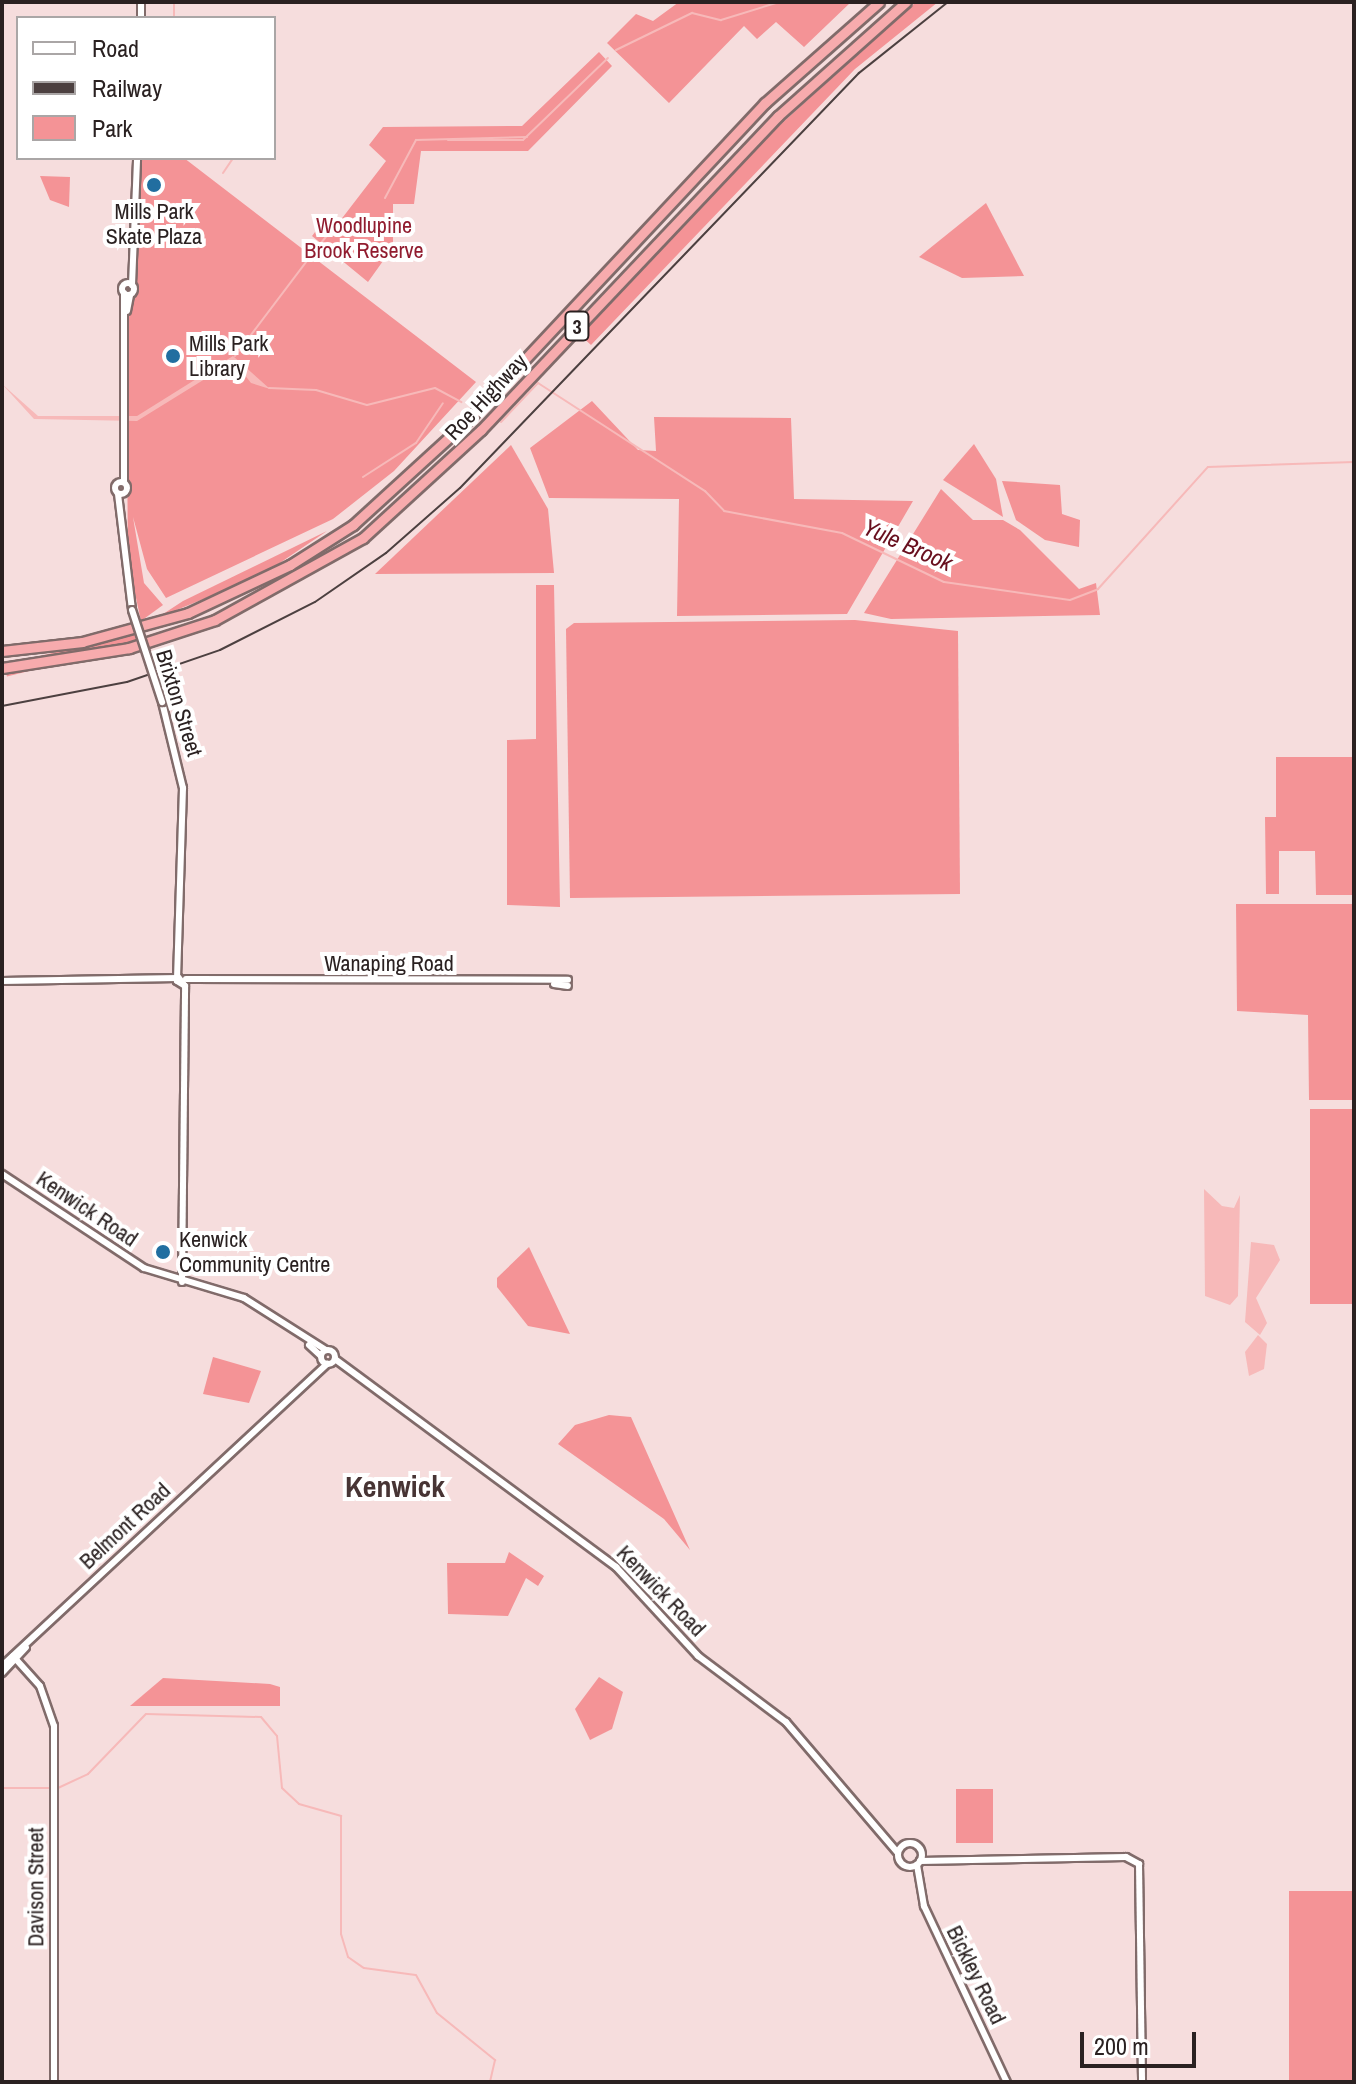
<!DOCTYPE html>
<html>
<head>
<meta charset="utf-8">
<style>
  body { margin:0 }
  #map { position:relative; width:1356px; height:2084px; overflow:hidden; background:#f6dddd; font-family:"Archivo Narrow",sans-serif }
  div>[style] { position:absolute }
  .green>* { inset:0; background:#f49396; transform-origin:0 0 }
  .water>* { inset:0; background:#f7b9b9 }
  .stream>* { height:2px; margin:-1px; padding:0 1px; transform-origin:1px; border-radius:1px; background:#f7b9b9 }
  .roads { filter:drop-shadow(2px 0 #816b6a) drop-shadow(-2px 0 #816b6a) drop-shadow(0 2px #816b6a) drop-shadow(0 -2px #816b6a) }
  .secondary>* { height:6px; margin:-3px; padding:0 3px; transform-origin:3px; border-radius:3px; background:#fff }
  .secondary>.ring { margin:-3px; padding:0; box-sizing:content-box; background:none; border:6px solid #fff; border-radius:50% }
  .highway>* { height:9px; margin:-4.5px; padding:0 4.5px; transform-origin:4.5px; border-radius:4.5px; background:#f7abad }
  .rail>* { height:2px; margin:-1px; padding:0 1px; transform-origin:1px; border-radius:1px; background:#4c4040 }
  .bridges { filter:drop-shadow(2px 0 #816b6a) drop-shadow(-2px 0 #816b6a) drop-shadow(0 2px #816b6a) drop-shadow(0 -2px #816b6a) }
  .secondary-bridge>* { height:6px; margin:-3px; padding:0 3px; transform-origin:3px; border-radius:3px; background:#fff }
  .dots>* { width:22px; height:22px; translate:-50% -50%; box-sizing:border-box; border:4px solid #fff; border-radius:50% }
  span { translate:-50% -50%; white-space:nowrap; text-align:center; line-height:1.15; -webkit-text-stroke:8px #fff; paint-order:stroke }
  .shield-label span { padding:2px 6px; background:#fff; border:2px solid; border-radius:6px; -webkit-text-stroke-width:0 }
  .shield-label { font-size:20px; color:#2a2121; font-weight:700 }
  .poi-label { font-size:22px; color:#2a2121 }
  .left { translate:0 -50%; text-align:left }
  .park-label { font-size:22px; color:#911c2f }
  .street-label { font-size:22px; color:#2a2121 }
  .water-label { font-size:24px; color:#680f1e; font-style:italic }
  .district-label { font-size:30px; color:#473434; font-weight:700 }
  .frame { position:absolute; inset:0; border:4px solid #2a2121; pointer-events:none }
  .legend { position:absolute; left:16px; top:16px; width:260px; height:144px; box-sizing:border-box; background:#fff; border:2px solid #aaa6a6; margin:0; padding:10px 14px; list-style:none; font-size:24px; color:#2a2121 }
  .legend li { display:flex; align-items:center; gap:16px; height:40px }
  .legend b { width:40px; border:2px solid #aaa6a6 }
  .scale { position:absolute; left:1080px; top:2032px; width:116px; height:36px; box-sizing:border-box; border:4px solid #2a2121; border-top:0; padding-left:10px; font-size:24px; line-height:28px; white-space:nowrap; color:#2a2121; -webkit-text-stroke:6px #fff; paint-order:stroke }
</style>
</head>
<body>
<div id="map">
  <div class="green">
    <div style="clip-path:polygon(679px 2px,851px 2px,804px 47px,776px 22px,757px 39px,744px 26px,669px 103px,607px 43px,636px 14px,653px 21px)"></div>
    <div style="clip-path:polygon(916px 2px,938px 2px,855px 69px,591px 345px,579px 334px,740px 161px)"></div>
    <div style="clip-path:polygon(599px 52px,612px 66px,528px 151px,421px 151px,414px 204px,393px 204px,393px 247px,368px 282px,312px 236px,322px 223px,333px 230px,386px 161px,369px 145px,383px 127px,522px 126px)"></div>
    <div style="clip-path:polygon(140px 158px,184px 158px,476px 382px,394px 471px,333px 519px,166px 598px,147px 569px,133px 517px,144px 583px,163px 605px,141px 621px,128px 561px,126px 324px,135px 293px)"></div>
    <div style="clip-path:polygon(40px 176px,70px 177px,69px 207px,50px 200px)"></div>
    <div style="clip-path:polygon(986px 203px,1024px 276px,962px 278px,919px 257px)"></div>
    <div style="clip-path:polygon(592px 401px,638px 450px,656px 451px,654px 417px,791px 418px,794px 499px,913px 501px,847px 614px,677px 616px,679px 499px,549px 498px,530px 448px)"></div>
    <div style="clip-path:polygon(974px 444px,996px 479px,1003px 517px,943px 480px)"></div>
    <div style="clip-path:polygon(511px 445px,548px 509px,554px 573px,375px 574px)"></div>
    <div style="clip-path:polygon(1002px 481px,1060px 485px,1062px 514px,1080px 520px,1079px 547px,1045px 540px,1016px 520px)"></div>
    <div style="clip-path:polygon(941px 489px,973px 520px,1003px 520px,1020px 530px,1079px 589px,1096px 583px,1100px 615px,891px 619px,864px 613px)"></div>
    <div style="clip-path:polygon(327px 531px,262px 575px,157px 618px,183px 601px)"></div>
    <div style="clip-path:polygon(536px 585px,554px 585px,560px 907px,507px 905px,507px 740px,536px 739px)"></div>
    <div style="clip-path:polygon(855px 620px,958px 631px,960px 894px,570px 898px,566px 629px,574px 623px)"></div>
    <div style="left:136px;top:632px;width:12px;height:136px;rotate:76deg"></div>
    <div style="clip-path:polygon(1276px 757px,1354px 757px,1354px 895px,1316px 895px,1315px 851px,1279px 851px,1279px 894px,1266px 894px,1265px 817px,1276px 817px)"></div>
    <div style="clip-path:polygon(1236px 904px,1354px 904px,1354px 1100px,1309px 1100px,1308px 1015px,1237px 1011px)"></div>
    <div style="left:1310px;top:1109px;width:44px;height:195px"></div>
    <div style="clip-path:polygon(529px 1247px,570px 1334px,528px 1326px,497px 1287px,497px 1278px)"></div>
    <div style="clip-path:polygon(213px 1357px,261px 1371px,249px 1403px,203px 1394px)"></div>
    <div style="clip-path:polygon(609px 1415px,631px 1417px,690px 1550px,664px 1519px,558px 1444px,575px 1425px)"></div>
    <div style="clip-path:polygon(509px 1552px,544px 1576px,538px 1586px,526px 1578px,508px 1616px,448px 1614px,447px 1563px,505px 1563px)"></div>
    <div style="clip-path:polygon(599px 1677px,623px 1692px,612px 1729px,590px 1740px,575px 1709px)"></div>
    <div style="clip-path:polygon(163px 1678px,270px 1684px,280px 1687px,280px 1706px,130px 1706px)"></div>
    <div style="left:956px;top:1789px;width:37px;height:54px"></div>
    <div style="left:1354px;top:1891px;width:191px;height:65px;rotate:90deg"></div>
  </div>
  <div class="water">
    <div style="clip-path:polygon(233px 356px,270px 389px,251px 383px,234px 361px,137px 421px,34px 419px,2px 384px,38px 416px,137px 416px)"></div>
    <div style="clip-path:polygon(1204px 1189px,1222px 1206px,1234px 1208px,1240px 1195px,1238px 1296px,1230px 1305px,1205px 1296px)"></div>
    <div style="clip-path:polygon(1251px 1242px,1274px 1245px,1280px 1260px,1256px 1298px,1267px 1323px,1260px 1335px,1245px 1322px)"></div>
    <div style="clip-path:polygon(1258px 1335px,1267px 1344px,1264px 1369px,1249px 1376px,1245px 1352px)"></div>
  </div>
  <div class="stream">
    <div style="left:174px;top:18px;width:16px;rotate:-90deg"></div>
    <div style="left:616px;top:50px;width:85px;rotate:-26deg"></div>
    <div style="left:692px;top:13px;width:30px;rotate:14deg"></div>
    <div style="left:721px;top:20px;width:61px;rotate:-17.2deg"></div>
    <div style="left:448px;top:140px;width:75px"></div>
    <div style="left:523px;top:140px;width:118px;rotate:-44deg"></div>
    <div style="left:223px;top:173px;width:18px;rotate:-56deg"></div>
    <div style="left:385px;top:198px;width:66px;rotate:-61.9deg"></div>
    <div style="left:416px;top:140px;width:111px;rotate:-1.5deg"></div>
    <div style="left:321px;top:243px;width:14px;rotate:-51deg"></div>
    <div style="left:330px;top:232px;width:34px;rotate:-15deg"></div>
    <div style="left:235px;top:356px;width:123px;rotate:-52.9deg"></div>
    <div style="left:269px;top:388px;width:47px;rotate:2.4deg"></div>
    <div style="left:316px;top:390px;width:53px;rotate:16.4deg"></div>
    <div style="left:367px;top:405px;width:70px;rotate:-14deg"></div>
    <div style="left:435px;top:388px;width:30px;rotate:28deg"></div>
    <div style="left:501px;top:422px;width:54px;rotate:-46.5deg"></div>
    <div style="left:538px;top:383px;width:199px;rotate:32.9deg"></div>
    <div style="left:705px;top:491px;width:28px;rotate:46deg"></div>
    <div style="left:724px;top:511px;width:120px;rotate:10.6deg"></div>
    <div style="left:842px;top:533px;width:113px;rotate:25.7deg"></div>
    <div style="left:944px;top:582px;width:127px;rotate:8.1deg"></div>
    <div style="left:1070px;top:600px;width:30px;rotate:-21deg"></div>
    <div style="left:1098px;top:589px;width:164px;rotate:-48deg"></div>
    <div style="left:1208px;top:467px;width:146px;rotate:-2deg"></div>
    <div style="left:363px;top:477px;width:63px;rotate:-32.7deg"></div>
    <div style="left:416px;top:443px;width:48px;rotate:-56deg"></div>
    <div style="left:2px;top:1788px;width:49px"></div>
    <div style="left:58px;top:1788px;width:33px;rotate:-25deg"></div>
    <div style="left:88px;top:1774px;width:83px;rotate:-46deg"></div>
    <div style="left:146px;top:1714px;width:115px;rotate:1.5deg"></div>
    <div style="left:261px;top:1717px;width:25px;rotate:50deg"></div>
    <div style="left:277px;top:1736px;width:52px;rotate:84.5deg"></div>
    <div style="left:282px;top:1788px;width:23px;rotate:43deg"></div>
    <div style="left:299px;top:1804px;width:44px;rotate:15.9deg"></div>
    <div style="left:341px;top:1816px;width:118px;rotate:90deg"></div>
    <div style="left:341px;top:1934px;width:24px;rotate:73deg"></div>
    <div style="left:348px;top:1957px;width:19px;rotate:35deg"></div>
    <div style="left:364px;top:1968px;width:52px;rotate:7.7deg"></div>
    <div style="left:416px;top:1975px;width:43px;rotate:61.1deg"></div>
    <div style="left:437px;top:2013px;width:75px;rotate:39deg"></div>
    <div style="left:495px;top:2060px;width:23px;rotate:103deg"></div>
  </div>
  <div class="roads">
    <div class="secondary">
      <div style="left:141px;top:18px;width:16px;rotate:-90deg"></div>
      <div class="ring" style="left:122px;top:283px;width:6px;height:6px"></div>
      <div style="left:132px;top:285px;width:127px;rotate:-87.7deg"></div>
      <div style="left:124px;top:293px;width:189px;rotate:90deg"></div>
      <div style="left:127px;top:311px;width:16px;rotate:-79deg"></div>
      <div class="ring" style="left:115px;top:482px;width:6px;height:6px"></div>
      <div style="left:118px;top:494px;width:117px;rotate:83.1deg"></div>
      <div style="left:162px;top:702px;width:89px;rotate:76.3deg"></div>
      <div style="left:183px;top:788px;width:193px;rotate:91.8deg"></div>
      <div style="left:177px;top:981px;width:9px;rotate:32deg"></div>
      <div style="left:185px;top:986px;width:10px;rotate:-127deg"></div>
      <div style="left:186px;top:979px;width:382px;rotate:0.1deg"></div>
      <div style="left:2px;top:981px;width:176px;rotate:-1deg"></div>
      <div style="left:554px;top:984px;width:14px;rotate:8deg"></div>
      <div style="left:2px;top:1174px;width:170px;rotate:33.5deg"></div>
      <div style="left:144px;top:1268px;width:104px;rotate:16.7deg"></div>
      <div style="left:244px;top:1298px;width:97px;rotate:32.4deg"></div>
      <div style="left:182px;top:1282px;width:296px;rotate:-89.4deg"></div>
      <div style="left:309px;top:1345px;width:16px;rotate:43deg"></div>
      <div class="ring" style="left:321px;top:1350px;width:8px;height:8px"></div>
      <div style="left:335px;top:1359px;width:350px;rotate:36.5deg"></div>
      <div style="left:616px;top:1567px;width:121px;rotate:47.3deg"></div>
      <div style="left:698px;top:1656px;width:110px;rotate:36.9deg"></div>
      <div style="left:786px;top:1722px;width:172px;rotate:49.5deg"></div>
      <div style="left:13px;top:1656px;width:40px;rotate:48deg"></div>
      <div style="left:40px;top:1686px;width:42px;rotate:70.7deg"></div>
      <div style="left:54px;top:1726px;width:356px;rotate:90deg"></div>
      <div style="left:2px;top:1666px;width:444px;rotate:-42.9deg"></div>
      <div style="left:2px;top:1673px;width:35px;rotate:-47deg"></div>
      <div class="ring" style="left:898px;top:1843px;width:18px;height:18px"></div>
      <div style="left:920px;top:1861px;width:206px;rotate:-1.1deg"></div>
      <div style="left:1126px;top:1857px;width:15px;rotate:28deg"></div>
      <div style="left:1139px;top:1864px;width:218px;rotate:89.2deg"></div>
      <div style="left:917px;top:1865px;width:42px;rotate:80.3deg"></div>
      <div style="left:924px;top:1906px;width:195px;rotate:64.8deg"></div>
    </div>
    <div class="highway">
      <div style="left:2px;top:651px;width:81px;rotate:-6.4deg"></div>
      <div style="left:82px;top:642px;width:110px;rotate:-15.3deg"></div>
      <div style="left:188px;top:613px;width:113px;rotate:-25.2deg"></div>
      <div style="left:290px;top:565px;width:75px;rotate:-32.4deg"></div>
      <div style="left:353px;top:525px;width:157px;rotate:-42.4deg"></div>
      <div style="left:469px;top:419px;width:433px;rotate:-46.9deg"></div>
      <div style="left:765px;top:103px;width:152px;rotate:-41.5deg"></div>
      <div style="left:2px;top:668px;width:129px;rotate:-8.9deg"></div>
      <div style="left:129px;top:648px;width:90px;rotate:-18deg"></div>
      <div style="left:215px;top:620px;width:169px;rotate:-29deg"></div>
      <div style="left:363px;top:538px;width:160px;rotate:-42.5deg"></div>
      <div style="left:481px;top:430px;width:432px;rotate:-46.6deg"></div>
      <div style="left:778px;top:116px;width:171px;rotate:-41.7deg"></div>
    </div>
  </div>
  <div class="rail">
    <div style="left:2px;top:706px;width:127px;rotate:-10.9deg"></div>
    <div style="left:127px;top:682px;width:98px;rotate:-19deg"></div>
    <div style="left:220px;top:650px;width:106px;rotate:-26.8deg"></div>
    <div style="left:315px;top:602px;width:86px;rotate:-34.6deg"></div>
    <div style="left:386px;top:553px;width:98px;rotate:-41.3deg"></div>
    <div style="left:460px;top:488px;width:576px;rotate:-46.13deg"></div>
    <div style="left:859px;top:73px;width:114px;rotate:-38.6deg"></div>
  </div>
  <div class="bridges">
    <div class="secondary-bridge">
      <div style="left:132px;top:610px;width:97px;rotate:71.9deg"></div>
    </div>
  </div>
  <div class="dots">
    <div style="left:154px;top:185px;background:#216ea0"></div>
    <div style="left:173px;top:356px;background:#216ea0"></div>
    <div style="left:163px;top:1252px;background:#216ea0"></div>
  </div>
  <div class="shield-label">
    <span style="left:577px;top:326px">3</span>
  </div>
  <div class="poi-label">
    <span style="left:154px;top:224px">Mills Park<br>Skate Plaza</span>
    <span class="left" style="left:189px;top:356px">Mills Park<br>Library</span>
    <span class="left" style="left:179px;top:1252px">Kenwick<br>Community Centre</span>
  </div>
  <div class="park-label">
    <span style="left:364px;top:238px">Woodlupine<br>Brook Reserve</span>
  </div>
  <div class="street-label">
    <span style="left:486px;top:397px;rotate:-47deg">Roe Highway</span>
    <span style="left:179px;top:703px;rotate:73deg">Brixton Street</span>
    <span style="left:389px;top:964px">Wanaping Road</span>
    <span style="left:87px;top:1209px;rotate:34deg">Kenwick Road</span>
    <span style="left:125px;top:1526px;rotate:-43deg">Belmont Road</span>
    <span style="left:661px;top:1591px;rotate:46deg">Kenwick Road</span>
    <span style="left:36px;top:1887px;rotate:-90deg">Davison Street</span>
    <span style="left:976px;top:1975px;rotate:64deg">Bickley Road</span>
  </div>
  <div class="water-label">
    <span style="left:908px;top:545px;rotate:24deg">Yule Brook</span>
  </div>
  <div class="district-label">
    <span style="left:395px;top:1486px">Kenwick</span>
  </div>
  <div class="frame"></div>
  <ul class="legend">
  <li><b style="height:10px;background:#fff"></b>Road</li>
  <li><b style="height:10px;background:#4c4040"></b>Railway</li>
  <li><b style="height:22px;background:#f49396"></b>Park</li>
  </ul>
  <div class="scale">200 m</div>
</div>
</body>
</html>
